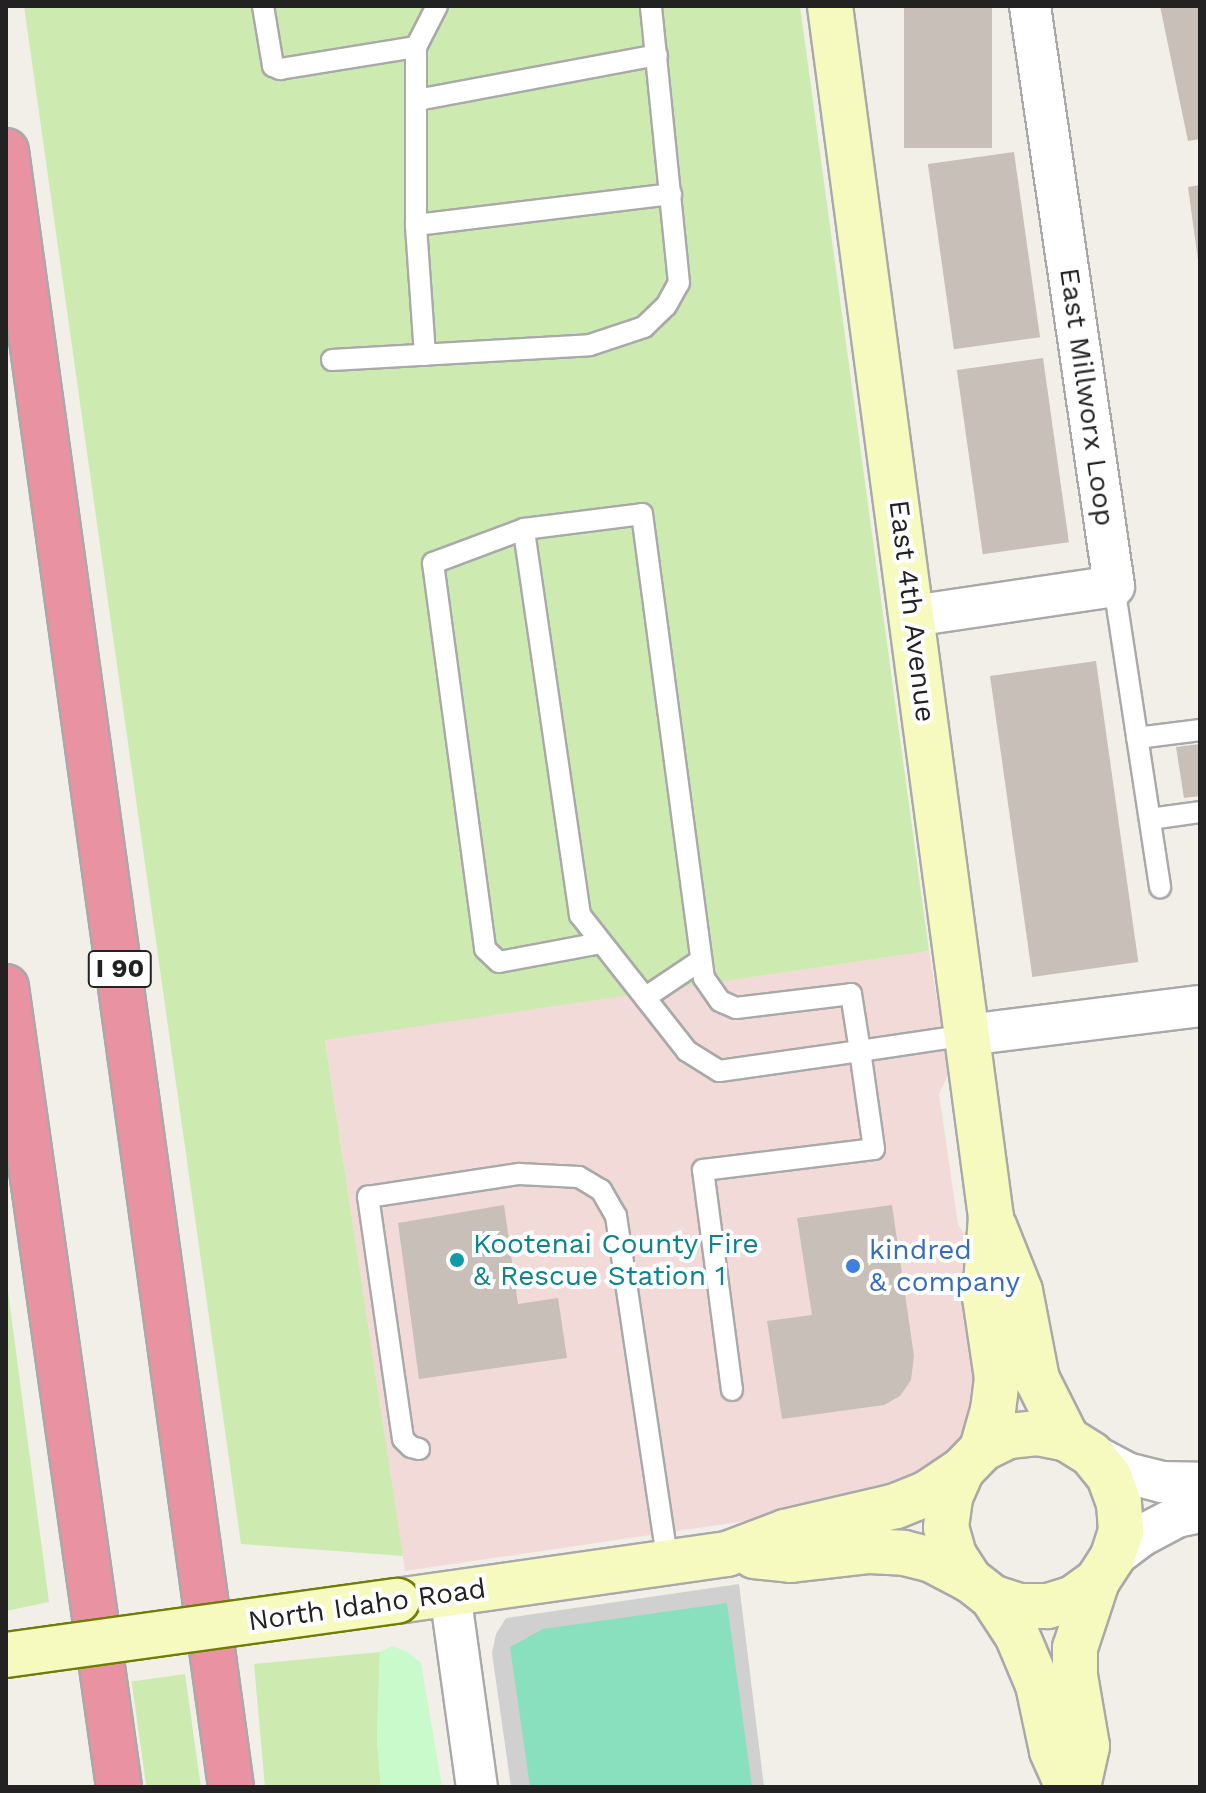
<!DOCTYPE html>
<html>
<head>
<meta charset="utf-8">
<style>
  body { margin:0 }
  #map { position:relative; width:1206px; height:1793px; overflow:hidden; background:#f2efe9; font-family:"Work Sans",sans-serif }
  div>[style] { position:absolute }
  .commercial>* { inset:0; background:#f2dad9 }
  .religious>* { inset:0; background:#d0d0d0 }
  .grass>* { inset:0; background:#cdebb0; transform-origin:0 0 }
  .park>* { inset:0; background:#c8facc }
  .pitch>* { inset:0; background:#88e0be }
  .building>* { inset:0; background:#c7bfb8; transform-origin:0 0 }
  .roads { filter:drop-shadow(2px 0 #a9a9a9) drop-shadow(-2px 0 #a9a9a9) drop-shadow(0 2px #a9a9a9) drop-shadow(0 -2px #a9a9a9) }
  .lane>* { height:20px; margin:-10px; padding:0 10px; transform-origin:10px; border-radius:10px; background:#fff }
  .street>* { height:40px; margin:-20px; padding:0 20px; transform-origin:20px; border-radius:20px; background:#fff }
  .secondary>* { height:44px; margin:-22px; padding:0 22px; transform-origin:22px; border-radius:22px; background:#f7fabf }
  .highway>* { height:44px; margin:-22px; padding:0 22px; transform-origin:22px; border-radius:22px; background:#e892a2 }
  .bridges { filter:drop-shadow(2px 0 #707d05) drop-shadow(-2px 0 #707d05) drop-shadow(0 2px #707d05) drop-shadow(0 -2px #707d05) }
  .secondary-bridge>* { height:44px; margin:-22px; padding:0 22px; transform-origin:22px; border-radius:22px; background:#f7fabf }
  .dots>* { width:22px; height:22px; translate:-50% -50%; box-sizing:border-box; border:4px solid #fff; border-radius:50% }
  span { translate:-50% -50%; white-space:nowrap; text-align:center; line-height:1.15; -webkit-text-stroke:8px #fff; paint-order:stroke }
  .shield-label span { padding:2px 6px; background:#fff; border:2px solid; border-radius:6px; -webkit-text-stroke-width:0 }
  .shield-label { font-size:26px; color:#222; font-weight:700 }
  .street-label { font-size:28px; color:#222 }
  .culture-label { font-size:28px; color:#0d838f }
  .left { translate:0 -50%; text-align:left }
  .shop-label { font-size:28px; color:#366cbe }
  .frame { position:absolute; inset:0; border:8px solid #222; pointer-events:none }
</style>
</head>
<body>
<div id="map">
  <div class="commercial">
    <div style="clip-path:polygon(929px 951px,949px 1073px,939px 1094px,958px 1224px,970px 1243px,983px 1385px,964px 1450px,875px 1502px,405px 1571px,325px 1039px)"></div>
  </div>
  <div class="religious">
    <div style="clip-path:polygon(739px 1584px,764px 1787px,511px 1787px,492px 1653px,496px 1634px,506px 1618px)"></div>
  </div>
  <div class="grass">
    <div style="clip-path:polygon(24px 6px,800px 6px,929px 951px,325px 1040px,403px 1556px,241px 1544px)"></div>
    <div style="clip-path:polygon(6px 1276px,49px 1602px,6px 1611px)"></div>
    <div style="clip-path:polygon(380px 1652px,377px 1740px,381px 1787px,265px 1787px,254px 1664px)"></div>
    <div style="left:185px;top:1674px;width:114px;height:54px;rotate:82deg"></div>
  </div>
  <div class="park">
    <div style="clip-path:polygon(392px 1646px,408px 1652px,421px 1663px,442px 1787px,381px 1787px,377px 1740px,380px 1652px)"></div>
  </div>
  <div class="pitch">
    <div style="clip-path:polygon(727px 1603px,752px 1787px,530px 1787px,510px 1647px,543px 1629px)"></div>
  </div>
  <div class="building">
    <div style="left:904px;top:6px;width:88px;height:142px"></div>
    <div style="clip-path:polygon(1160px 6px,1200px 6px,1200px 139px,1188px 141px)"></div>
    <div style="left:1014px;top:152px;width:187px;height:87px;rotate:82deg"></div>
    <div style="clip-path:polygon(1200px 185px,1200px 260px,1198px 260px,1188px 187px)"></div>
    <div style="left:1043px;top:358px;width:186px;height:87px;rotate:82deg"></div>
    <div style="left:1096px;top:661px;width:304px;height:107px;rotate:82deg"></div>
    <div style="clip-path:polygon(1200px 744px,1200px 796px,1184px 798px,1176px 747px)"></div>
    <div style="clip-path:polygon(504px 1205px,518px 1304px,558px 1298px,567px 1358px,419px 1379px,398px 1223px)"></div>
    <div style="clip-path:polygon(892px 1205px,914px 1356px,911px 1380px,900px 1396px,884px 1405px,782px 1419px,767px 1321px,812px 1315px,797px 1218px)"></div>
  </div>
  <div class="roads">
    <div class="lane">
      <div style="left:263px;top:6px;width:61px;rotate:80.5deg"></div>
      <div style="left:273px;top:66px;width:8px;rotate:23deg"></div>
      <div style="left:280px;top:69px;width:138px;rotate:-9.2deg"></div>
      <div style="left:417px;top:100px;width:244px;rotate:-10.6deg"></div>
      <div style="left:416px;top:225px;width:257px;rotate:-6.9deg"></div>
      <div style="left:425px;top:355px;width:130px;rotate:-94deg"></div>
      <div style="left:416px;top:225px;width:178px;rotate:-90deg"></div>
      <div style="left:416px;top:47px;width:46px;rotate:-62.9deg"></div>
      <div style="left:332px;top:360px;width:258px;rotate:-3.3deg"></div>
      <div style="left:590px;top:345px;width:57px;rotate:-18.4deg"></div>
      <div style="left:644px;top:327px;width:30px;rotate:-44deg"></div>
      <div style="left:666px;top:306px;width:26px;rotate:-61deg"></div>
      <div style="left:679px;top:283px;width:278px;rotate:-95.8deg"></div>
      <div style="left:524px;top:529px;width:119px;rotate:-7.2deg"></div>
      <div style="left:642px;top:514px;width:468px;rotate:82.4deg"></div>
      <div style="left:704px;top:978px;width:28px;rotate:55deg"></div>
      <div style="left:720px;top:1001px;width:17px;rotate:24deg"></div>
      <div style="left:736px;top:1008px;width:116px;rotate:-6.9deg"></div>
      <div style="left:851px;top:994px;width:58px;rotate:81deg"></div>
      <div style="left:860px;top:1051px;width:142px;rotate:171.9deg"></div>
      <div style="left:719px;top:1071px;width:38px;rotate:-148deg"></div>
      <div style="left:687px;top:1051px;width:173px;rotate:-128.2deg"></div>
      <div style="left:580px;top:915px;width:390px;rotate:-98.3deg"></div>
      <div style="left:524px;top:529px;width:97px;rotate:159.5deg"></div>
      <div style="left:433px;top:563px;width:389px;rotate:82.3deg"></div>
      <div style="left:485px;top:949px;width:19px;rotate:43deg"></div>
      <div style="left:499px;top:962px;width:104px;rotate:-10.6deg"></div>
      <div style="left:1114px;top:586px;width:305px;rotate:81.3deg"></div>
      <div style="left:1137px;top:738px;width:64px;rotate:-7.2deg"></div>
      <div style="left:1150px;top:819px;width:50px;rotate:-8deg"></div>
      <div style="left:646px;top:997px;width:66px;rotate:-33.9deg"></div>
      <div style="left:732px;top:1390px;width:222px;rotate:-97.5deg"></div>
      <div style="left:703px;top:1170px;width:172px;rotate:-7deg"></div>
      <div style="left:874px;top:1149px;width:99px;rotate:-98.1deg"></div>
      <div style="left:860px;top:1051px;width:108px;rotate:-8.5deg"></div>
      <div style="left:419px;top:1449px;width:8px;rotate:-166deg"></div>
      <div style="left:411px;top:1447px;width:11px;rotate:-135deg"></div>
      <div style="left:403px;top:1439px;width:245px;rotate:-98.2deg"></div>
      <div style="left:368px;top:1197px;width:153px;rotate:-8.7deg"></div>
      <div style="left:519px;top:1174px;width:60px;rotate:2.9deg"></div>
      <div style="left:579px;top:1177px;width:26px;rotate:31deg"></div>
      <div style="left:601px;top:1190px;width:30px;rotate:60deg"></div>
      <div style="left:616px;top:1216px;width:351px;rotate:81.5deg"></div>
    </div>
    <div class="street">
      <div style="left:912px;top:616px;width:204px;rotate:-8.4deg"></div>
      <div style="left:1114px;top:586px;width:586px;rotate:-98.24deg"></div>
      <div style="left:967px;top:1035px;width:235px;rotate:-7.1deg"></div>
      <div style="left:1091px;top:1454px;width:40px;rotate:28deg"></div>
      <div style="left:1126px;top:1473px;width:36px;rotate:14deg"></div>
      <div style="left:1161px;top:1482px;width:39px;rotate:1deg"></div>
      <div style="left:1112px;top:1558px;width:36px;rotate:-37deg"></div>
      <div style="left:1141px;top:1536px;width:41px;rotate:-27.8deg"></div>
      <div style="left:1177px;top:1517px;width:24px;rotate:-12deg"></div>
      <div style="left:450px;top:1593px;width:196px;rotate:82.1deg"></div>
    </div>
    <div class="secondary">
      <div style="left:830px;top:6px;width:1222px;rotate:82.43deg"></div>
      <div style="left:991px;top:1217px;width:80px;rotate:94.3deg"></div>
      <div style="left:985px;top:1297px;width:82px;rotate:81.6deg"></div>
      <div style="left:997px;top:1378px;width:32px;rotate:97deg"></div>
      <div style="left:993px;top:1410px;width:41px;rotate:105.8deg"></div>
      <div style="left:994px;top:1226px;width:70px;rotate:68.2deg"></div>
      <div style="left:1020px;top:1291px;width:90px;rotate:79.1deg"></div>
      <div style="left:1037px;top:1379px;width:67px;rotate:63.4deg"></div>
      <div style="left:754px;top:1556px;width:37px;rotate:6deg"></div>
      <div style="left:791px;top:1560px;width:79px;rotate:-6.6deg"></div>
      <div style="left:869px;top:1551px;width:35px;rotate:3deg"></div>
      <div style="left:904px;top:1553px;width:29px;rotate:14deg"></div>
      <div style="left:932px;top:1560px;width:43px;rotate:27.8deg"></div>
      <div style="left:992px;top:1597px;width:45px;rotate:56.7deg"></div>
      <div style="left:1017px;top:1635px;width:54px;rotate:67.2deg"></div>
      <div style="left:1038px;top:1685px;width:67px;rotate:78deg"></div>
      <div style="left:1052px;top:1751px;width:39px;rotate:66deg"></div>
      <div style="left:397px;top:1601px;width:333px;rotate:-8.1deg"></div>
      <div style="left:727px;top:1554px;width:62px;rotate:-20.8deg"></div>
      <div style="left:785px;top:1532px;width:114px;rotate:-13.2deg"></div>
      <div style="left:896px;top:1506px;width:32px;rotate:-22deg"></div>
      <div style="left:926px;top:1494px;width:43px;rotate:-33.7deg"></div>
      <div style="left:962px;top:1470px;width:29px;rotate:-46deg"></div>
      <div style="left:982px;top:1449px;width:30px;rotate:-26deg"></div>
      <div style="left:1009px;top:1436px;width:28px;rotate:-6deg"></div>
      <div style="left:1037px;top:1433px;width:31px;rotate:11deg"></div>
      <div style="left:1067px;top:1439px;width:28px;rotate:32deg"></div>
      <div style="left:1091px;top:1454px;width:28px;rotate:51deg"></div>
      <div style="left:1109px;top:1476px;width:29px;rotate:70deg"></div>
      <div style="left:1119px;top:1503px;width:28px;rotate:86deg"></div>
      <div style="left:1121px;top:1531px;width:28px;rotate:108deg"></div>
      <div style="left:1112px;top:1558px;width:27px;rotate:123deg"></div>
      <div style="left:1097px;top:1581px;width:29px;rotate:144deg"></div>
      <div style="left:1074px;top:1598px;width:28px;rotate:163deg"></div>
      <div style="left:1047px;top:1606px;width:28px;rotate:180deg"></div>
      <div style="left:1019px;top:1606px;width:28px;rotate:-162deg"></div>
      <div style="left:992px;top:1597px;width:28px;rotate:-142deg"></div>
      <div style="left:970px;top:1580px;width:30px;rotate:-123deg"></div>
      <div style="left:954px;top:1555px;width:29px;rotate:-106deg"></div>
      <div style="left:946px;top:1527px;width:30px;rotate:-82deg"></div>
      <div style="left:950px;top:1497px;width:30px;rotate:-66deg"></div>
      <div style="left:1078px;top:1787px;width:42px;rotate:-77.6deg"></div>
      <div style="left:1087px;top:1746px;width:71px;rotate:-99.7deg"></div>
      <div style="left:1075px;top:1676px;width:28px;rotate:-90deg"></div>
      <div style="left:1075px;top:1648px;width:71px;rotate:-71.8deg"></div>
    </div>
    <div class="highway">
      <div style="left:6px;top:151px;width:1651px;rotate:82.17deg"></div>
      <div style="left:6px;top:987px;width:808px;rotate:81.96deg"></div>
    </div>
  </div>
  <div class="bridges">
    <div class="secondary-bridge">
      <div style="left:6px;top:1655px;width:395px;rotate:-7.9deg"></div>
    </div>
  </div>
  <div class="dots">
    <div style="left:457px;top:1260px;background:#0f9aa8"></div>
    <div style="left:853px;top:1266px;background:#3f7fe0"></div>
  </div>
  <div class="shield-label">
    <span style="left:120px;top:969px">I 90</span>
  </div>
  <div class="street-label">
    <span style="left:1087px;top:397px;rotate:82deg">East Millworx Loop</span>
    <span style="left:912px;top:611px;rotate:83deg">East 4th Avenue</span>
    <span style="left:367px;top:1605px;rotate:-8deg">North Idaho Road</span>
  </div>
  <div class="culture-label">
    <span class="left" style="left:473px;top:1260px">Kootenai County Fire<br>&amp; Rescue Station 1</span>
  </div>
  <div class="shop-label">
    <span class="left" style="left:869px;top:1266px">kindred<br>&amp; company</span>
  </div>
  <div class="frame"></div>
</div>
</body>
</html>
